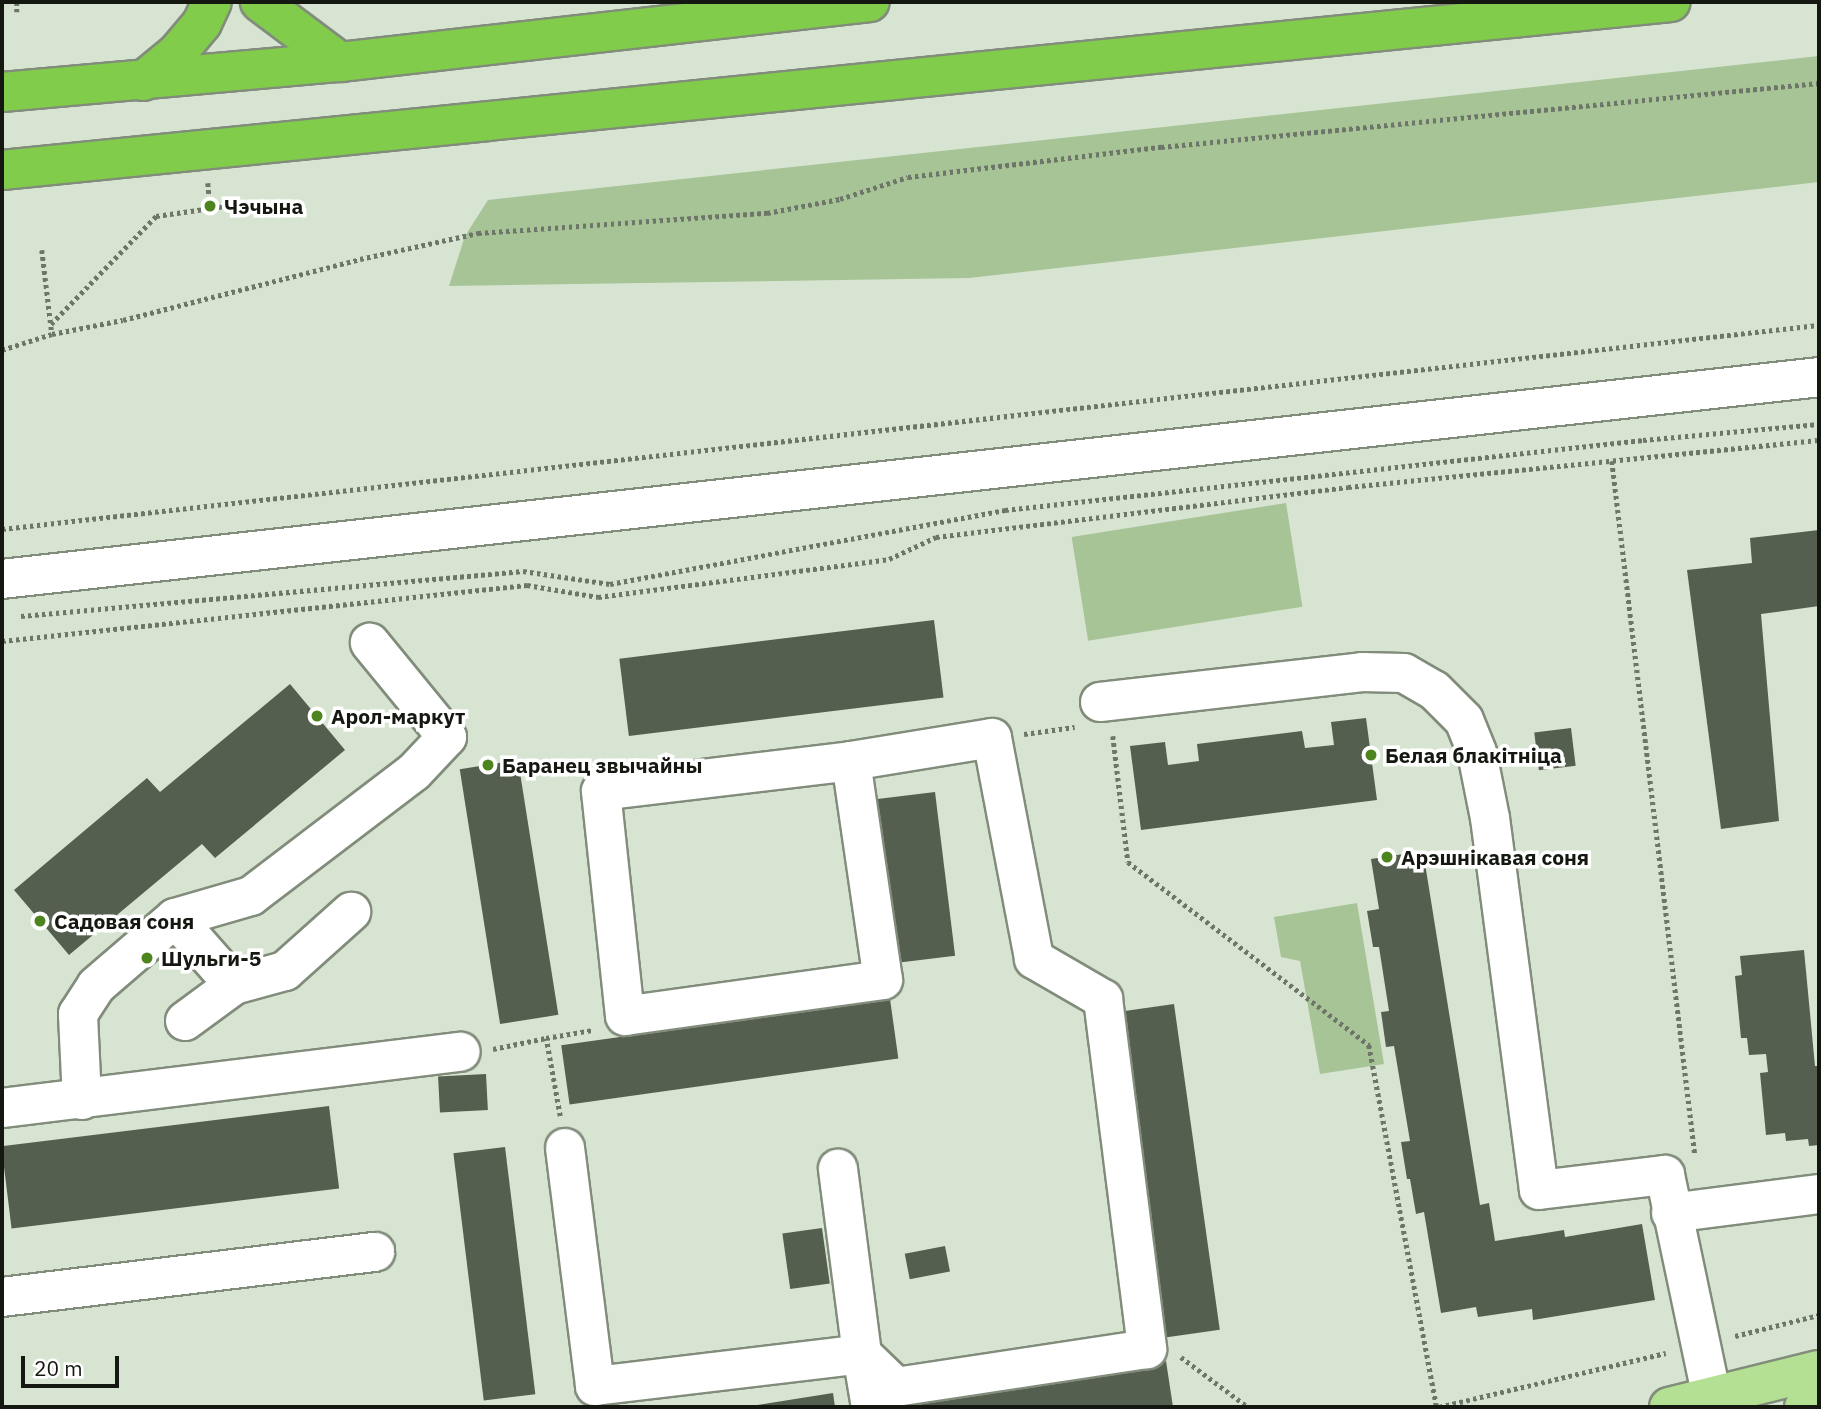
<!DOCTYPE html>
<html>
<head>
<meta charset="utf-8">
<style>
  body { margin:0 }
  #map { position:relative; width:1821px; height:1409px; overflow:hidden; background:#d8e4d2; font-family:"IBM Plex Sans",sans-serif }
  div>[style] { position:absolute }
  .green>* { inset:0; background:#a7c496; transform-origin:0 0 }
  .building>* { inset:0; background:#555f4f; transform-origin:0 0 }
  .path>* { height:4.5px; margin-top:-2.25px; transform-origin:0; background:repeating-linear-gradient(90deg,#6e7569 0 3.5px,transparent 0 7px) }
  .roads { filter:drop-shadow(2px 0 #818c7b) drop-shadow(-2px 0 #818c7b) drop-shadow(0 2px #818c7b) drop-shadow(0 -2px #818c7b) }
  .minor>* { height:38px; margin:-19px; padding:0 19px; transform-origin:19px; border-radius:19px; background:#fff }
  .major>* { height:38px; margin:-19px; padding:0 19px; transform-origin:19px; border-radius:19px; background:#b4e093 }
  .highway>* { height:38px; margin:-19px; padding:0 19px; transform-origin:19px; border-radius:19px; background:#82cc4b }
  .dots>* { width:19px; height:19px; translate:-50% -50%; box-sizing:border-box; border:4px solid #fff; border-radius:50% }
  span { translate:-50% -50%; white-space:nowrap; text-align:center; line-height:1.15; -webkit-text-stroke:7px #fff; paint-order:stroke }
  .poi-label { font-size:21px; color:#141811; font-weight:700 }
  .left { translate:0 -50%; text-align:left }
  .frame { position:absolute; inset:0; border:4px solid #141811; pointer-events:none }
  .scale { position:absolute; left:21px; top:1356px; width:98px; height:32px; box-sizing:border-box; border:4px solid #141811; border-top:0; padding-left:9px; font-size:21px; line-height:24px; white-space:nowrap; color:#141811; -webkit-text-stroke:5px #fff; paint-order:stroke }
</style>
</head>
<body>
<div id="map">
  <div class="green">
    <div style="clip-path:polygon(1819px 56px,1819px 182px,969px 278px,449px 286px,465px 236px,488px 200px)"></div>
    <div style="left:1286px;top:503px;width:105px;height:217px;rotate:81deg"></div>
    <div style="clip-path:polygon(1357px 903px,1384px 1064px,1320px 1074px,1300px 961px,1281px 957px,1274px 917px)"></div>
  </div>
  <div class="building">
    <div style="clip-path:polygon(1819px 530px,1819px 606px,1761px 614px,1779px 821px,1721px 829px,1687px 570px,1752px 563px,1750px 538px)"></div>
    <div style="left:934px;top:620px;width:78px;height:317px;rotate:83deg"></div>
    <div style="clip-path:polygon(290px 684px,345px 750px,215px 858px,202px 844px,69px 955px,14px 890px,147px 778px,160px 792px)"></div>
    <div style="clip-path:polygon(1366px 718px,1377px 800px,1141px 830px,1130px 746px,1165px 742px,1168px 765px,1199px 761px,1197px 744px,1302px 731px,1305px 748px,1334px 745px,1331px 722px)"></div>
    <div style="left:1571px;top:728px;width:38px;height:37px;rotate:83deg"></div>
    <div style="left:518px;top:760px;width:258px;height:59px;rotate:81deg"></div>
    <div style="left:935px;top:792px;width:165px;height:60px;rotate:83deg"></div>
    <div style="clip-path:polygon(1423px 851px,1480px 1205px,1489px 1203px,1495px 1241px,1564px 1230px,1565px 1237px,1642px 1224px,1655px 1300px,1533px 1320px,1532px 1309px,1478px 1317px,1476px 1307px,1441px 1313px,1424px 1212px,1416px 1214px,1410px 1179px,1407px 1179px,1401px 1142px,1410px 1141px,1394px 1046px,1386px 1047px,1381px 1012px,1389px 1011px,1379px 947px,1373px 947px,1367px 911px,1379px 909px,1371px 859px)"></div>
    <div style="clip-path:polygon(1804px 950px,1815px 1066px,1819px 1066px,1819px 1145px,1809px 1146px,1808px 1139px,1786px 1141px,1785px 1133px,1766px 1135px,1760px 1073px,1768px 1072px,1766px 1054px,1749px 1055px,1747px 1038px,1741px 1038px,1735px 976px,1742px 975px,1740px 956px)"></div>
    <div style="left:890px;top:999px;width:60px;height:332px;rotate:82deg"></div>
    <div style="left:1174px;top:1004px;width:329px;height:64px;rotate:82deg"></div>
    <div style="left:486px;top:1074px;width:36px;height:48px;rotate:87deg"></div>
    <div style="left:329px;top:1106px;width:83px;height:330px;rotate:83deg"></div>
    <div style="left:505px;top:1147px;width:249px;height:52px;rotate:83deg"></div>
    <div style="left:822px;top:1228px;width:56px;height:40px;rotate:82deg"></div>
    <div style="left:945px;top:1246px;width:26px;height:41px;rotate:79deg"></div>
    <div style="clip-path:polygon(1166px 1361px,1173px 1407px,919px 1407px,917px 1396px)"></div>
    <div style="clip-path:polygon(833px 1393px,835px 1407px,751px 1407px,751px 1406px)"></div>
  </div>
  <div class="path">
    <div style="left:17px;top:2px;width:10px;rotate:90deg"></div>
    <div style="left:208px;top:183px;width:23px;rotate:85deg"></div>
    <div style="left:42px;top:250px;width:85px;rotate:83.2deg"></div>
    <div style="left:51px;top:324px;width:151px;rotate:-45.8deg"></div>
    <div style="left:156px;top:216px;width:84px;rotate:-8.2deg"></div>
    <div style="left:2px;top:350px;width:52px;rotate:-17.7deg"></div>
    <div style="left:52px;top:334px;width:72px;rotate:-11.2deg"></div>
    <div style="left:123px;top:320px;width:245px;rotate:-14.4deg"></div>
    <div style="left:360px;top:259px;width:121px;rotate:-12.4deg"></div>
    <div style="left:478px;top:233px;width:290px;rotate:-4deg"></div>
    <div style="left:767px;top:213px;width:74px;rotate:-10.9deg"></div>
    <div style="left:840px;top:199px;width:71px;rotate:-17.9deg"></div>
    <div style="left:908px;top:177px;width:255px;rotate:-6.8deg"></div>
    <div style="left:1161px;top:147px;width:661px;rotate:-5.56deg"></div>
    <div style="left:1612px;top:461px;width:699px;rotate:83.18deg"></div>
    <div style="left:2px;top:529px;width:1828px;rotate:-6.41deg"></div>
    <div style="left:21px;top:616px;width:504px;rotate:-5.12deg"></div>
    <div style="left:523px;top:571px;width:88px;rotate:8.5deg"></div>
    <div style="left:610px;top:584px;width:402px;rotate:-10.6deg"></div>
    <div style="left:1005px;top:510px;width:642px;rotate:-6.26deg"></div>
    <div style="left:1643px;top:440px;width:177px;rotate:-5.2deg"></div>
    <div style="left:2px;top:641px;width:528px;rotate:-6.09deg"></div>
    <div style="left:527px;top:585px;width:72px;rotate:9.6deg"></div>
    <div style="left:598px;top:597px;width:293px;rotate:-7.4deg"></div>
    <div style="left:889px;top:559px;width:52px;rotate:-25.1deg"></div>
    <div style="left:936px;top:537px;width:415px;rotate:-6.9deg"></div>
    <div style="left:1348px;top:487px;width:473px;rotate:-5.7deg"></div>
    <div style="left:1024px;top:734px;width:51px;rotate:-7.8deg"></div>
    <div style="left:1113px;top:736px;width:127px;rotate:83.2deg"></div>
    <div style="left:1128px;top:862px;width:303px;rotate:37.2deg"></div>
    <div style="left:1369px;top:1045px;width:368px;rotate:79.4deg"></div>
    <div style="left:493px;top:1049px;width:54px;rotate:-11.7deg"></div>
    <div style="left:560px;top:1116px;width:79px;rotate:-100.2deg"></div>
    <div style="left:546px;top:1038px;width:48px;rotate:-9.7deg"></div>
    <div style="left:1735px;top:1336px;width:87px;rotate:-14deg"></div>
    <div style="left:1181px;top:1357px;width:84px;rotate:36.7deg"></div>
    <div style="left:1439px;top:1407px;width:233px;rotate:-13.4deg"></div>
  </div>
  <div class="roads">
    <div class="minor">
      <div style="left:2px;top:579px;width:1828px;rotate:-6.34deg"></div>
      <div style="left:1100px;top:702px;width:264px;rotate:-6.5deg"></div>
      <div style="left:1362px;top:672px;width:42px;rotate:1.4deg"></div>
      <div style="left:1404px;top:673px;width:34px;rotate:30deg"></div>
      <div style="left:1434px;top:690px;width:42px;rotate:45deg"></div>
      <div style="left:1464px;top:720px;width:35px;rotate:68deg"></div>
      <div style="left:1477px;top:753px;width:66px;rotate:78.7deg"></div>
      <div style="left:1490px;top:818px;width:375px;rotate:82.5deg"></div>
      <div style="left:1539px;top:1190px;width:127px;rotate:-6.8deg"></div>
      <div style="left:1665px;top:1175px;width:228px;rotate:78.1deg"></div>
      <div style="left:851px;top:761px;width:221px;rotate:81.7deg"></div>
      <div style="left:883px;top:980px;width:260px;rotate:172.1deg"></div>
      <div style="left:625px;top:1016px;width:226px;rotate:-96.1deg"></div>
      <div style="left:601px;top:791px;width:252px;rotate:-6.8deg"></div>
      <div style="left:851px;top:761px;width:143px;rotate:-9.3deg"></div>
      <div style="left:992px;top:738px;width:225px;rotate:79.2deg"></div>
      <div style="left:1034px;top:959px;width:80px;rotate:30.1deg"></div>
      <div style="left:1103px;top:999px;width:353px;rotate:82.8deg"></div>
      <div style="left:1147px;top:1349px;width:254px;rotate:171.4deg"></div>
      <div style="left:896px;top:1387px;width:47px;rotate:-135.9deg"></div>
      <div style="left:862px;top:1354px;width:54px;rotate:80.4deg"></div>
      <div style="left:175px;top:918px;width:89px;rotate:48.6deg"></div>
      <div style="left:185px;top:1021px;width:61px;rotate:-36.3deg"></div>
      <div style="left:234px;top:985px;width:53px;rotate:-15.4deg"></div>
      <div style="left:285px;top:971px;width:89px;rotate:-41.8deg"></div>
      <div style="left:82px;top:1100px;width:86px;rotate:-92.7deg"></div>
      <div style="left:78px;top:1014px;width:33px;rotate:-57deg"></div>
      <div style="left:96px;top:986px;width:104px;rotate:-40.7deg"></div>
      <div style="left:175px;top:918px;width:79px;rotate:-16.1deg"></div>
      <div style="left:251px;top:896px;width:205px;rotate:-37.3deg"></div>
      <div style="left:414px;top:772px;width:48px;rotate:-46.7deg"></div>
      <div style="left:447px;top:737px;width:122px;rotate:-129.3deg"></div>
      <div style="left:2px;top:1108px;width:462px;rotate:-7deg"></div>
      <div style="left:565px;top:1148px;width:240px;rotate:82.8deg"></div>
      <div style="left:595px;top:1386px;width:269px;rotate:-6.8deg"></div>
      <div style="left:862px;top:1354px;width:187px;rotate:-97.4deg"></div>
      <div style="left:1671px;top:1213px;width:149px;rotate:-7.3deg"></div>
      <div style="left:2px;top:1297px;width:376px;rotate:-6.9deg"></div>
    </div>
    <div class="major">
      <div style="left:1669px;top:1407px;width:154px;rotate:-13.9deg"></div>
      <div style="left:1804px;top:1407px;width:15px;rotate:-11deg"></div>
    </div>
    <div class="highway">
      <div style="left:260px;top:2px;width:100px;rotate:36.9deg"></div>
      <div style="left:143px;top:81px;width:44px;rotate:-39.5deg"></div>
      <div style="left:177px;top:53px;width:39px;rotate:-50deg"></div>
      <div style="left:202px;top:23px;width:23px;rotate:-65deg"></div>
      <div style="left:2px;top:92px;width:339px;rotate:-5.1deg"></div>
      <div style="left:340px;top:62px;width:533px;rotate:-6.46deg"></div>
      <div style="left:2px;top:170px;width:1677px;rotate:-5.75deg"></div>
    </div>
  </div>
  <div class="dots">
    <div style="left:210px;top:206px;background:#4d841e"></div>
    <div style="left:317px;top:716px;background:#4d841e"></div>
    <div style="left:1371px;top:755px;background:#4d841e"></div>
    <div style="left:488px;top:765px;background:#4d841e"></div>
    <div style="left:1387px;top:857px;background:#4d841e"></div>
    <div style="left:40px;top:921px;background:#4d841e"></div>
    <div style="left:147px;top:958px;background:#4d841e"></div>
  </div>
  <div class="poi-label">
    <span class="left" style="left:224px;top:206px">Чэчына</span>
    <span class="left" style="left:331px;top:716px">Арол-маркут</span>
    <span class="left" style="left:1385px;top:755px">Белая блакітніца</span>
    <span class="left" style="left:502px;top:765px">Баранец звычайны</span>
    <span class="left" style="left:1401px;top:857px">Арэшнікавая соня</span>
    <span class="left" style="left:54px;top:921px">Садовая соня</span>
    <span class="left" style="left:161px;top:958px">Шульги-5</span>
  </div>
  <div class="frame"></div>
  <div class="scale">20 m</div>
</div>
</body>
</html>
